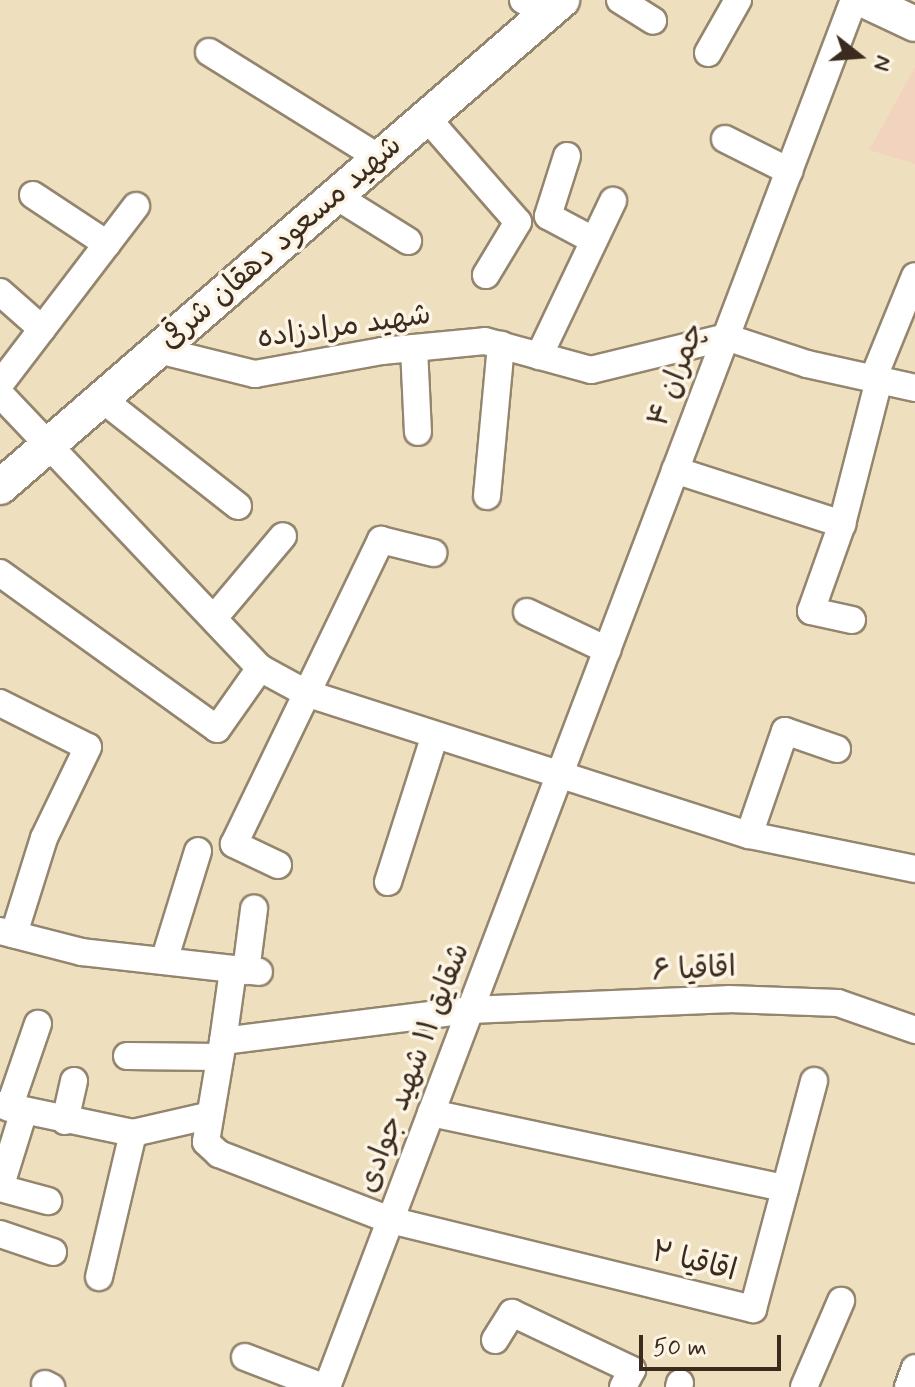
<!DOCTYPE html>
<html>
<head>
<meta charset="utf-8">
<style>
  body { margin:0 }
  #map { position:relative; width:915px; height:1387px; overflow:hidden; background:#eee0bf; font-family:Mynerve,"Playpen Sans Arabic",sans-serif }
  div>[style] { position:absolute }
  .built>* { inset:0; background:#f2d4be }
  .roads { filter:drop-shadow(2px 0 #94856e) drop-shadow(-2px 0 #94856e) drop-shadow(0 2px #94856e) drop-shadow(0 -2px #94856e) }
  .minor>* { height:26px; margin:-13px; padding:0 13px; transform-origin:13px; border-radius:13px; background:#fff }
  .major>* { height:34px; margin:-17px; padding:0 17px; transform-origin:17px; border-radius:17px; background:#fff }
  span { translate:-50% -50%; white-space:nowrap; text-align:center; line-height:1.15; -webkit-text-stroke:7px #fcf5e5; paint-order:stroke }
  .street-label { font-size:30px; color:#3b2a1e }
  .north { position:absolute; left:819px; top:16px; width:80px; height:80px; -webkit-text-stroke:6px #fcf5e5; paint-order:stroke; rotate:107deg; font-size:22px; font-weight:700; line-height:32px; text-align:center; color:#3b2a1e }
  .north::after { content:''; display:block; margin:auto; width:28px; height:36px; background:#3b2a1e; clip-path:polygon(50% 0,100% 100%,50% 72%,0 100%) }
  .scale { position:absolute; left:639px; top:1335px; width:142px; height:36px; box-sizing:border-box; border:4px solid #3b2a1e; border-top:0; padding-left:10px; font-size:24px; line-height:28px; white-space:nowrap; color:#3b2a1e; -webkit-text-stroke:6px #fcf5e5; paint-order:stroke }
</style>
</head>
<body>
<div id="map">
  <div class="built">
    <div style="clip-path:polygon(915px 67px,915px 164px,869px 150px)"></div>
  </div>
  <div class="roads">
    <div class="minor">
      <div style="left:523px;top:0;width:27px;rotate:31deg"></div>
      <div style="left:620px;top:0;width:39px;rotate:32deg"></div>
      <div style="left:209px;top:52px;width:200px;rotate:31.9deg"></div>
      <div style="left:708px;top:53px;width:61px;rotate:-60.5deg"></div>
      <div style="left:427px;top:118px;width:138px;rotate:48.8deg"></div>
      <div style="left:518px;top:222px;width:62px;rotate:121.1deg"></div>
      <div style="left:725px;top:139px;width:72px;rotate:26.6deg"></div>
      <div style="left:567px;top:156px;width:63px;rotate:107.6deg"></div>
      <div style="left:548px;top:216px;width:51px;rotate:28.1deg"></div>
      <div style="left:33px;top:195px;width:89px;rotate:33.5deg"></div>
      <div style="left:336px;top:196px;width:85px;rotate:32deg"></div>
      <div style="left:0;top:292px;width:56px;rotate:41.4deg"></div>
      <div style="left:414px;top:348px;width:84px;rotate:87.3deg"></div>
      <div style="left:158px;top:350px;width:100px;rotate:13.9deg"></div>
      <div style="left:255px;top:374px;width:129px;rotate:-10.3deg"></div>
      <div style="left:382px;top:351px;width:103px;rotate:-5.5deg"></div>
      <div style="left:485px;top:341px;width:110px;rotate:15.3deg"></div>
      <div style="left:591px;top:370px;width:139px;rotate:-13.7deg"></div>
      <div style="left:726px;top:337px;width:85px;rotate:18.4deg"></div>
      <div style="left:807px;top:364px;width:111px;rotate:12.5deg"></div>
      <div style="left:539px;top:356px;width:172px;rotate:-64.5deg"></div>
      <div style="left:873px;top:379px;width:111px;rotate:-67.8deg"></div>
      <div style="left:0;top:384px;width:224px;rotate:-52.6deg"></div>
      <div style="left:0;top:394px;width:378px;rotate:46.5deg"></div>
      <div style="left:260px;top:668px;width:52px;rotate:28.5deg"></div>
      <div style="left:306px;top:693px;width:465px;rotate:17.8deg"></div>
      <div style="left:749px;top:835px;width:169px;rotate:11.6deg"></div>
      <div style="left:102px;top:399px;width:173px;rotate:38.2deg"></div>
      <div style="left:675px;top:470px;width:176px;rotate:17.9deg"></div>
      <div style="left:487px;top:496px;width:152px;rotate:-84.7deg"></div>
      <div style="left:0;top:573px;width:267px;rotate:35.7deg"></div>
      <div style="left:217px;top:729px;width:75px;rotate:-54.8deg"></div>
      <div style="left:527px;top:612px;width:89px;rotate:25.4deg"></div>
      <div style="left:214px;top:618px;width:107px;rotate:-49.9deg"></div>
      <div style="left:852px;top:620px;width:42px;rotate:-167.6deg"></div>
      <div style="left:811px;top:611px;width:92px;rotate:-70.4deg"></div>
      <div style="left:842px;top:524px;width:149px;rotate:-75.6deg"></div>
      <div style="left:0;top:703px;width:98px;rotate:26.6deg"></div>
      <div style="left:88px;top:747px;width:101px;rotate:115.8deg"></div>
      <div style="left:44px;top:838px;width:101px;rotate:107.4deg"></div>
      <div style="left:749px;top:835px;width:110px;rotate:-70.9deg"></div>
      <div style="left:785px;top:731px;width:55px;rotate:19.1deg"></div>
      <div style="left:278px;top:865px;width:49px;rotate:-154.5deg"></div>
      <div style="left:234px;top:844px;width:338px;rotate:-64.2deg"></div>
      <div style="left:381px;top:540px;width:54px;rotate:14deg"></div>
      <div style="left:388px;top:882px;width:154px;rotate:-72.3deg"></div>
      <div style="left:0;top:931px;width:85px;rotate:14.4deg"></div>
      <div style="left:82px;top:952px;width:178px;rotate:6.4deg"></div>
      <div style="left:164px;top:961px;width:115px;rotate:-72.8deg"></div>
      <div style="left:233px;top:970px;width:72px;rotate:98deg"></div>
      <div style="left:223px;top:1041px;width:249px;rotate:-7.2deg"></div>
      <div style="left:470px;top:1010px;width:259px;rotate:-2.4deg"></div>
      <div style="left:729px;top:999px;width:109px;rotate:2.1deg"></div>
      <div style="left:838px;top:1003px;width:82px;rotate:19.3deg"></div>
      <div style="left:246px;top:971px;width:63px;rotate:-82.6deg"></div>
      <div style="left:223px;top:1041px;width:102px;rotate:99.6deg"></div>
      <div style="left:206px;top:1142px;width:18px;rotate:43deg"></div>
      <div style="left:219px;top:1154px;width:183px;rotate:21.1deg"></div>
      <div style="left:390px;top:1220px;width:374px;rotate:13.8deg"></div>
      <div style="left:753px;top:1309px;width:236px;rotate:-75deg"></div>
      <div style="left:127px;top:1056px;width:93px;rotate:0.6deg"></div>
      <div style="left:0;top:1105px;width:136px;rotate:11.9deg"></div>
      <div style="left:133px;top:1133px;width:76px;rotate:-12.9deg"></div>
      <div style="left:9px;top:1108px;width:89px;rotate:-71deg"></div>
      <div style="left:431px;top:1113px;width:362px;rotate:12deg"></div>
      <div style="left:65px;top:1121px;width:41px;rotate:-77.3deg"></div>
      <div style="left:0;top:1188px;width:81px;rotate:-72.7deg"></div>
      <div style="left:0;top:1188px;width:50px;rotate:15.2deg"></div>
      <div style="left:0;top:1234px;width:56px;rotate:18.8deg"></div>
      <div style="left:99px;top:1277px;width:148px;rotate:-76.7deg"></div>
      <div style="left:495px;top:1340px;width:32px;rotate:-58deg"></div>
      <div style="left:512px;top:1313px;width:133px;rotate:25.4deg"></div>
      <div style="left:632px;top:1370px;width:19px;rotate:118deg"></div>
      <div style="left:245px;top:1357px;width:84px;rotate:21deg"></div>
      <div style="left:45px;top:1384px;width:7px;rotate:27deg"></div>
      <div style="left:327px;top:1387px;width:1484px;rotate:-69.2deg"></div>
      <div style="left:679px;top:1387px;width:4px;rotate:-76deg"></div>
      <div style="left:804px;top:1387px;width:94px;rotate:-66.7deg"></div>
      <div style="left:908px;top:1387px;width:20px;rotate:-70deg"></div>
    </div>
    <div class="major">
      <div style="left:864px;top:0;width:56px;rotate:25.2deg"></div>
      <div style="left:0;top:487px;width:744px;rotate:-40.91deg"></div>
    </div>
  </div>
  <div class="street-label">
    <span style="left:281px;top:243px;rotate:-41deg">شهید مسعود دهقان شرقی</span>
    <span style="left:344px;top:327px;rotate:-8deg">شهید مرادزاده</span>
    <span style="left:677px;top:375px;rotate:-69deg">چمران ۴</span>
    <span style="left:694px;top:970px;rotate:-3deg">اقاقیا ۶</span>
    <span style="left:414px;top:1068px;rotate:-69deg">شقایق ۱۱ شهید جوادی</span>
    <span style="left:694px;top:1262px;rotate:14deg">اقاقیا ۲</span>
  </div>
  <div class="north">N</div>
  <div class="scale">50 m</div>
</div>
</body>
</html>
